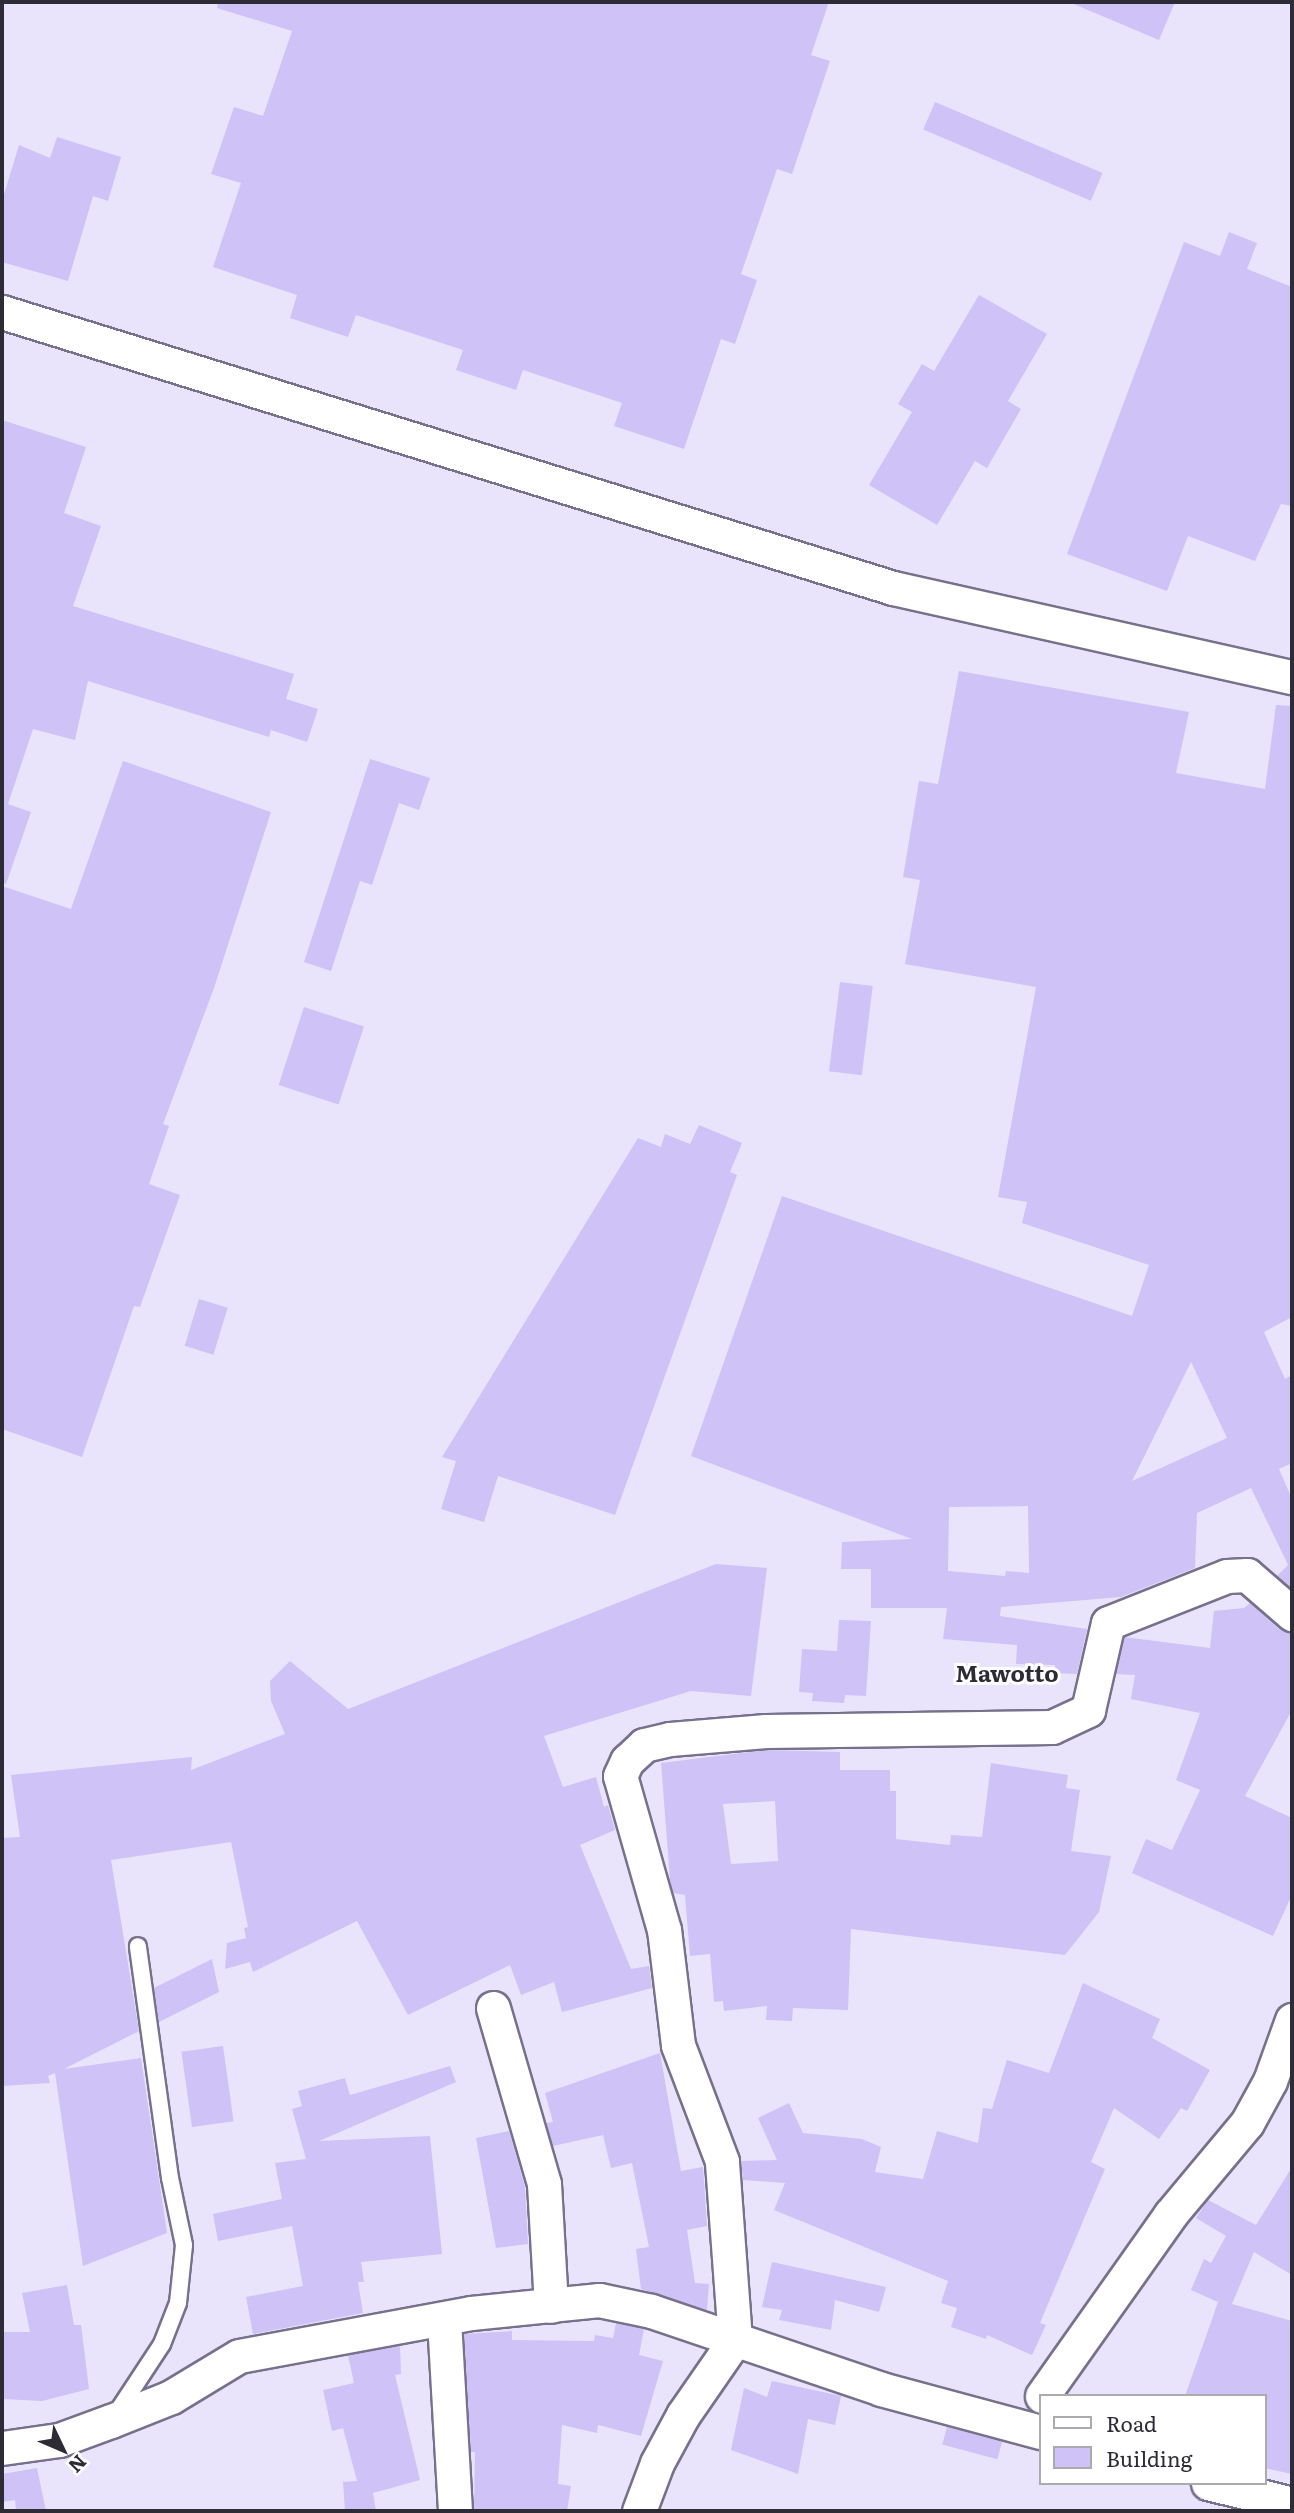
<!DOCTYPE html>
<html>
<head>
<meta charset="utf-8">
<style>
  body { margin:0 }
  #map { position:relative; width:1294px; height:2513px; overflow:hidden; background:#e9e4fc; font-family:Literata,serif }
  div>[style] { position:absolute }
  .building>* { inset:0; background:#cec2f6; transform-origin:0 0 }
  .roads { filter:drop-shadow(2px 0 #77718b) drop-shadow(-2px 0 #77718b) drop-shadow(0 2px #77718b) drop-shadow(0 -2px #77718b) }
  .lane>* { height:16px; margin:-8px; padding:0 8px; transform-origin:8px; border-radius:8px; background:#fff }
  .street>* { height:33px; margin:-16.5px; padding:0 16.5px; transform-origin:16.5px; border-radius:16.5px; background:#fff }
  span { translate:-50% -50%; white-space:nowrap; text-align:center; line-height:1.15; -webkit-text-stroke:6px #fff; paint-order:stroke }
  .quarter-label { font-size:23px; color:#2d2b36; font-weight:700 }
  .frame { position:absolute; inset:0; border:4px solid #2d2b36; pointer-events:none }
  .legend { position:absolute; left:1039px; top:2394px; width:228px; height:91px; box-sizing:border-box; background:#fff; border:2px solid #abaaaf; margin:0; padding:9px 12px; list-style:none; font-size:21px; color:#2d2b36 }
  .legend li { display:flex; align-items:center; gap:14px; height:35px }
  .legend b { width:35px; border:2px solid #abaaaf }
  .north { position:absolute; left:28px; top:2415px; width:70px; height:70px; -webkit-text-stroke:5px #fff; paint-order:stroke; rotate:134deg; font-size:19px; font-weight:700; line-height:28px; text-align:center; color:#2d2b36 }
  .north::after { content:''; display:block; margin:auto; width:24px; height:32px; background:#2d2b36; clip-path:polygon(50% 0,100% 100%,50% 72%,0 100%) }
</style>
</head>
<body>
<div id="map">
  <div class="building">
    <div style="clip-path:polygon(218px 2px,829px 2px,811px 55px,830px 61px,792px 174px,777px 169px,741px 274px,757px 280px,735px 344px,721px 339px,684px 449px,614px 426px,622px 403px,523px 370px,516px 390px,456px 370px,463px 350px,356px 315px,348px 337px,290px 318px,297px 295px,213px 267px,241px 183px,211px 174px,234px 107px,263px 116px,292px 31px,217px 8px)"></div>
    <div style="clip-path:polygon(1069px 2px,1175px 2px,1159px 40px)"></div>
    <div style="left:935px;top:102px;width:182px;height:30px;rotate:23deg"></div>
    <div style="clip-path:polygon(57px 137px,121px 157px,108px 201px,93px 196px,68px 281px,2px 262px,2px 201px,19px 145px,50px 158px)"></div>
    <div style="clip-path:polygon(1229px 232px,1257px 243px,1247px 269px,1292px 287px,1292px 506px,1281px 504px,1255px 561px,1188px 536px,1167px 591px,1067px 554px,1184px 242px,1220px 256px)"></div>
    <div style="clip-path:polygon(979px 295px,1047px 334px,1008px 401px,1021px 409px,987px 468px,975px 461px,937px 525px,869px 485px,912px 412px,898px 404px,922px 364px,934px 371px)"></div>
    <div style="clip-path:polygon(2px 420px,86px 447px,64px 513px,101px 526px,73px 606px,294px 674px,286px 699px,318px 709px,307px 742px,271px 730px,269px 737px,88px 681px,75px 740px,33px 729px,8px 804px,31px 812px,6px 884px,2px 883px)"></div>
    <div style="clip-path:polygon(evenodd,959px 671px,1189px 712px,1176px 773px,1265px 789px,1276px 705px,1292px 706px,1292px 1317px,1264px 1332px,1285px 1379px,1292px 1375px,1292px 1463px,1279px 1469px,1292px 1499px,1292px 1589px,1277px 1576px,1288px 1565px,1251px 1488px,1197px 1513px,1195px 1568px,1121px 1597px,1001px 1607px,1000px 1616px,1087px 1629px,1077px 1674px,1055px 1673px,1055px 1665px,1016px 1664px,1017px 1645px,943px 1639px,947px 1608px,871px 1608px,871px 1569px,841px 1569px,842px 1542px,912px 1539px,691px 1456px,782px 1196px,1132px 1316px,1149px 1265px,1022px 1223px,1027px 1202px,998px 1197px,1036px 987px,905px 964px,920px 880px,903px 877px,919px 781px,938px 784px,959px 671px,1191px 1362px,1227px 1438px,1132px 1481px,1191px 1362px,959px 671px,1028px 1506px,1029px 1573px,1006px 1571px,1005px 1576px,948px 1571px,949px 1507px,1028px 1506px)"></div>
    <div style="clip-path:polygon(370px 759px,430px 778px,419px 810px,399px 803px,372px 885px,360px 881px,331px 971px,304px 962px)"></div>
    <div style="clip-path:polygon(123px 761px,271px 812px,214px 988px,163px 1124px,169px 1126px,149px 1184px,180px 1195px,140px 1307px,134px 1306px,82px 1457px,2px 1429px,2px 886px,71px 909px)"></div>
    <div style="left:840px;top:982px;width:33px;height:90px;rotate:7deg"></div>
    <div style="left:304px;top:1007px;width:63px;height:82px;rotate:18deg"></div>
    <div style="clip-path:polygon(699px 1125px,742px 1143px,730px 1172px,737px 1175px,615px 1515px,498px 1476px,484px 1522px,441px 1509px,456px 1461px,442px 1457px,638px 1138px,661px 1147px,665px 1134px,690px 1144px)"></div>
    <div style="left:199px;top:1299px;width:30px;height:49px;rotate:17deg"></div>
    <div style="clip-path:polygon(716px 1564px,767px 1568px,751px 1696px,691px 1691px,544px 1736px,563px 1787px,596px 1777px,604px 1807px,608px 1805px,615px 1830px,580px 1845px,631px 1969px,649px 1966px,652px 1988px,562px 2012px,554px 1982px,521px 1995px,510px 1965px,408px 2015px,357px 1921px,253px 1972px,250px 1962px,225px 1969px,227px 1943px,246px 1938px,244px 1928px,248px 1927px,231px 1842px,111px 1860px,139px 2031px,64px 2069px,141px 2058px,167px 2233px,83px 2266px,55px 2073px,48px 2076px,50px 2083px,2px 2086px,2px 1838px,20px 1837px,11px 1775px,192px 1757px,191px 1770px,285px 1734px,271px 1701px,270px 1681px,290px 1661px,348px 1709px)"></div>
    <div style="clip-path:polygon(1250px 1603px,1279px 1629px,1292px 1633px,1292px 1710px,1245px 1796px,1292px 1818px,1292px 1895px,1273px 1936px,1132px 1873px,1146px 1839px,1172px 1850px,1200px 1790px,1176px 1780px,1200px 1713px,1131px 1699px,1135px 1675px,1116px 1674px,1124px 1637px,1210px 1648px,1214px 1611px,1244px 1608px)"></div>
    <div style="clip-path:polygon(839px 1620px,871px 1621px,866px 1696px,845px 1695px,844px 1703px,812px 1701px,813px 1693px,799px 1692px,802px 1649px,837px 1651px)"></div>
    <div style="clip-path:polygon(evenodd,767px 1750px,840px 1752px,840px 1770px,890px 1770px,890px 1791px,896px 1791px,896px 1839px,950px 1845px,951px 1835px,982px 1837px,991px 1763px,1068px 1775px,1066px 1788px,1080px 1790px,1071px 1851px,1111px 1856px,1099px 1912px,1065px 1955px,851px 1929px,848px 2010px,793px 2008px,792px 2021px,766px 2020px,767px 2006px,724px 2011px,723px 2001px,714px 2002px,710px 1954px,690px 1956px,685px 1895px,673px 1893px,670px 1880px,661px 1763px,767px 1750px,775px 1801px,778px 1861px,731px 1864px,723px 1804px,775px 1801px)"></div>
    <div style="clip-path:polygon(212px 1959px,219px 1992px,159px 2022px,154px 1988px)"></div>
    <div style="clip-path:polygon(1083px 1983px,1160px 2019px,1152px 2038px,1210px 2070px,1187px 2111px,1181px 2108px,1159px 2139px,1114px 2108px,1091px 2162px,1105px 2169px,1040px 2323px,1046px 2325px,1032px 2355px,987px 2335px,986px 2339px,951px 2327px,957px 2308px,941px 2303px,948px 2281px,774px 2210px,785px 2183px,743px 2180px,741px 2161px,777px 2160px,758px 2118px,789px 2103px,803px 2133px,862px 2139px,881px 2147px,875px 2172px,923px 2179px,937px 2131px,978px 2143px,983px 2108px,992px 2109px,1007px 2060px,1049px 2073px)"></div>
    <div style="left:223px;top:2046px;width:76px;height:42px;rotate:82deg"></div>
    <div style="clip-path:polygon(660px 2053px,681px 2171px,703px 2167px,707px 2226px,687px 2230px,695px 2283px,709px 2284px,707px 2310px,641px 2289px,636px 2249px,649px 2247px,632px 2163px,611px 2168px,603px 2135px,553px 2146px,546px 2123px,553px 2122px,545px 2093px)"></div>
    <div style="clip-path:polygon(450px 2066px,456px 2082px,319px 2141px,430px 2136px,442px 2254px,361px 2262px,364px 2282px,358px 2282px,363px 2313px,253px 2334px,246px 2297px,303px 2286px,292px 2226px,218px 2241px,213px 2214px,282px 2199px,275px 2163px,306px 2159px,292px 2109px,302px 2106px,298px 2091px,345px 2078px,350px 2095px)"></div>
    <div style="clip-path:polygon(509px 2131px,525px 2187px,528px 2244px,496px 2248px,476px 2138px)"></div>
    <div style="clip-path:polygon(1292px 2167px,1292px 2275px,1254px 2252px,1232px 2304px,1292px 2321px,1292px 2474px,1264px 2468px,1264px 2396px,1185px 2396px,1218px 2302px,1191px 2290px,1204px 2259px,1211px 2263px,1226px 2236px,1196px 2218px,1208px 2200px,1256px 2225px)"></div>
    <div style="clip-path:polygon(772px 2262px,886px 2287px,879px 2312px,835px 2300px,831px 2330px,779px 2320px,782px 2310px,762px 2307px)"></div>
    <div style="clip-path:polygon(67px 2285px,74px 2325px,81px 2325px,89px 2389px,42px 2401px,2px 2399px,2px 2332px,30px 2332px,22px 2293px)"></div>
    <div style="clip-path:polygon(616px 2323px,644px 2329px,639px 2355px,663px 2361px,641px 2436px,598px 2425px,597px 2433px,562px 2425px,558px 2484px,571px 2486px,567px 2511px,474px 2511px,475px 2452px,471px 2452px,464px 2334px,512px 2331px,512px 2340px,594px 2341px,595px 2335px,613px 2338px)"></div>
    <div style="clip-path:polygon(400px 2346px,401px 2374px,395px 2375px,420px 2480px,373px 2493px,376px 2511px,345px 2511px,343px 2482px,357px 2481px,343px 2428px,332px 2431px,323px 2390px,354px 2383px,348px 2355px)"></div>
    <div style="clip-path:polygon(772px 2381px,841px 2396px,835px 2425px,808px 2419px,798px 2474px,731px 2450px,744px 2388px,767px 2397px)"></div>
    <div style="left:947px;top:2427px;width:57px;height:18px;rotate:15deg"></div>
    <div style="clip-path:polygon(37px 2468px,46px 2511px,16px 2511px,15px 2500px,2px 2502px,2px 2474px)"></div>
  </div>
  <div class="roads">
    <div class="lane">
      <div style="left:116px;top:2414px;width:84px;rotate:-56.7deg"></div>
      <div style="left:162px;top:2344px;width:44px;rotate:-68.7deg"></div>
      <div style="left:178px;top:2303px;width:58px;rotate:-84.1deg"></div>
      <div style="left:184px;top:2245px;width:68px;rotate:-101.8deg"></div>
      <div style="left:170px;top:2178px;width:234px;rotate:-97.9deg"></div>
    </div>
    <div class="street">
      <div style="left:2px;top:312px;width:933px;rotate:17.21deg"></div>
      <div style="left:893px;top:588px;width:409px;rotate:12.6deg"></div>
      <div style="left:493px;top:2008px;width:183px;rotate:73.8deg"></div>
      <div style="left:544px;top:2184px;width:122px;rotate:86.7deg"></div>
      <div style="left:444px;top:2320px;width:191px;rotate:86.7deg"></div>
      <div style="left:1042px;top:2396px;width:222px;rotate:-54.7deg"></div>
      <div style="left:1170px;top:2215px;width:120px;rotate:-50.1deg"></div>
      <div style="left:1247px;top:2123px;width:48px;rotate:-61.3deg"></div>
      <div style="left:1270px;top:2081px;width:65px;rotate:-70.2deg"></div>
      <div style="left:2px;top:2448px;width:58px;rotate:-8deg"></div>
      <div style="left:59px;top:2440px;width:55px;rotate:-20.1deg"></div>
      <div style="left:111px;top:2421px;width:65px;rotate:-21.8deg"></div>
      <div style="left:171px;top:2397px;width:79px;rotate:-31.1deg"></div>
      <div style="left:239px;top:2356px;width:236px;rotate:-10.5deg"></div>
      <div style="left:471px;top:2313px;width:129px;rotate:-5.8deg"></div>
      <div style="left:599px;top:2300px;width:53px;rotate:11.9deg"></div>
      <div style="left:651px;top:2311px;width:243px;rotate:18.7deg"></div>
      <div style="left:881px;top:2389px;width:165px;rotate:15.1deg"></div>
      <div style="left:1208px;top:2483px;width:87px;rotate:14deg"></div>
      <div style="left:639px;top:2511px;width:51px;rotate:-69.4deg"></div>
      <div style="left:657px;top:2463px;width:55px;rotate:-61.6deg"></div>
      <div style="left:683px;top:2415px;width:91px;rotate:-55.3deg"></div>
      <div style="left:735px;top:2340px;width:179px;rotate:-94.2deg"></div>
      <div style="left:722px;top:2161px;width:124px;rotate:-110.8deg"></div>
      <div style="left:678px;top:2045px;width:116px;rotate:-96.9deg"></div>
      <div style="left:664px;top:1930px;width:160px;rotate:-105.9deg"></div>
      <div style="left:620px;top:1776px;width:17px;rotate:-65deg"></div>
      <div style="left:627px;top:1761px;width:23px;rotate:-43deg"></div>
      <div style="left:644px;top:1745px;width:27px;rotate:-13deg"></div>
      <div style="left:670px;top:1739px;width:96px;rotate:-4.8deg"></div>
      <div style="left:766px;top:1731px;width:286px;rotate:-0.8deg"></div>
      <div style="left:1052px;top:1727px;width:40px;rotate:-25deg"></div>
      <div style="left:1088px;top:1710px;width:89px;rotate:-77.1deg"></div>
      <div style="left:1108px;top:1623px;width:128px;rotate:-21.6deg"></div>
      <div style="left:1227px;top:1576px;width:20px;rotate:-3deg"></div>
      <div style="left:1247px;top:1575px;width:60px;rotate:40.9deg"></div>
    </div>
  </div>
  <div class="quarter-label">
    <span style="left:1007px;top:1672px">Mawotto</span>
  </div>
  <div class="frame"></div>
  <ul class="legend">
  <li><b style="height:9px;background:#fff"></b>Road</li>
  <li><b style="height:19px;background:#cec2f6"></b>Building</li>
  </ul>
  <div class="north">N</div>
</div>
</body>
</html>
